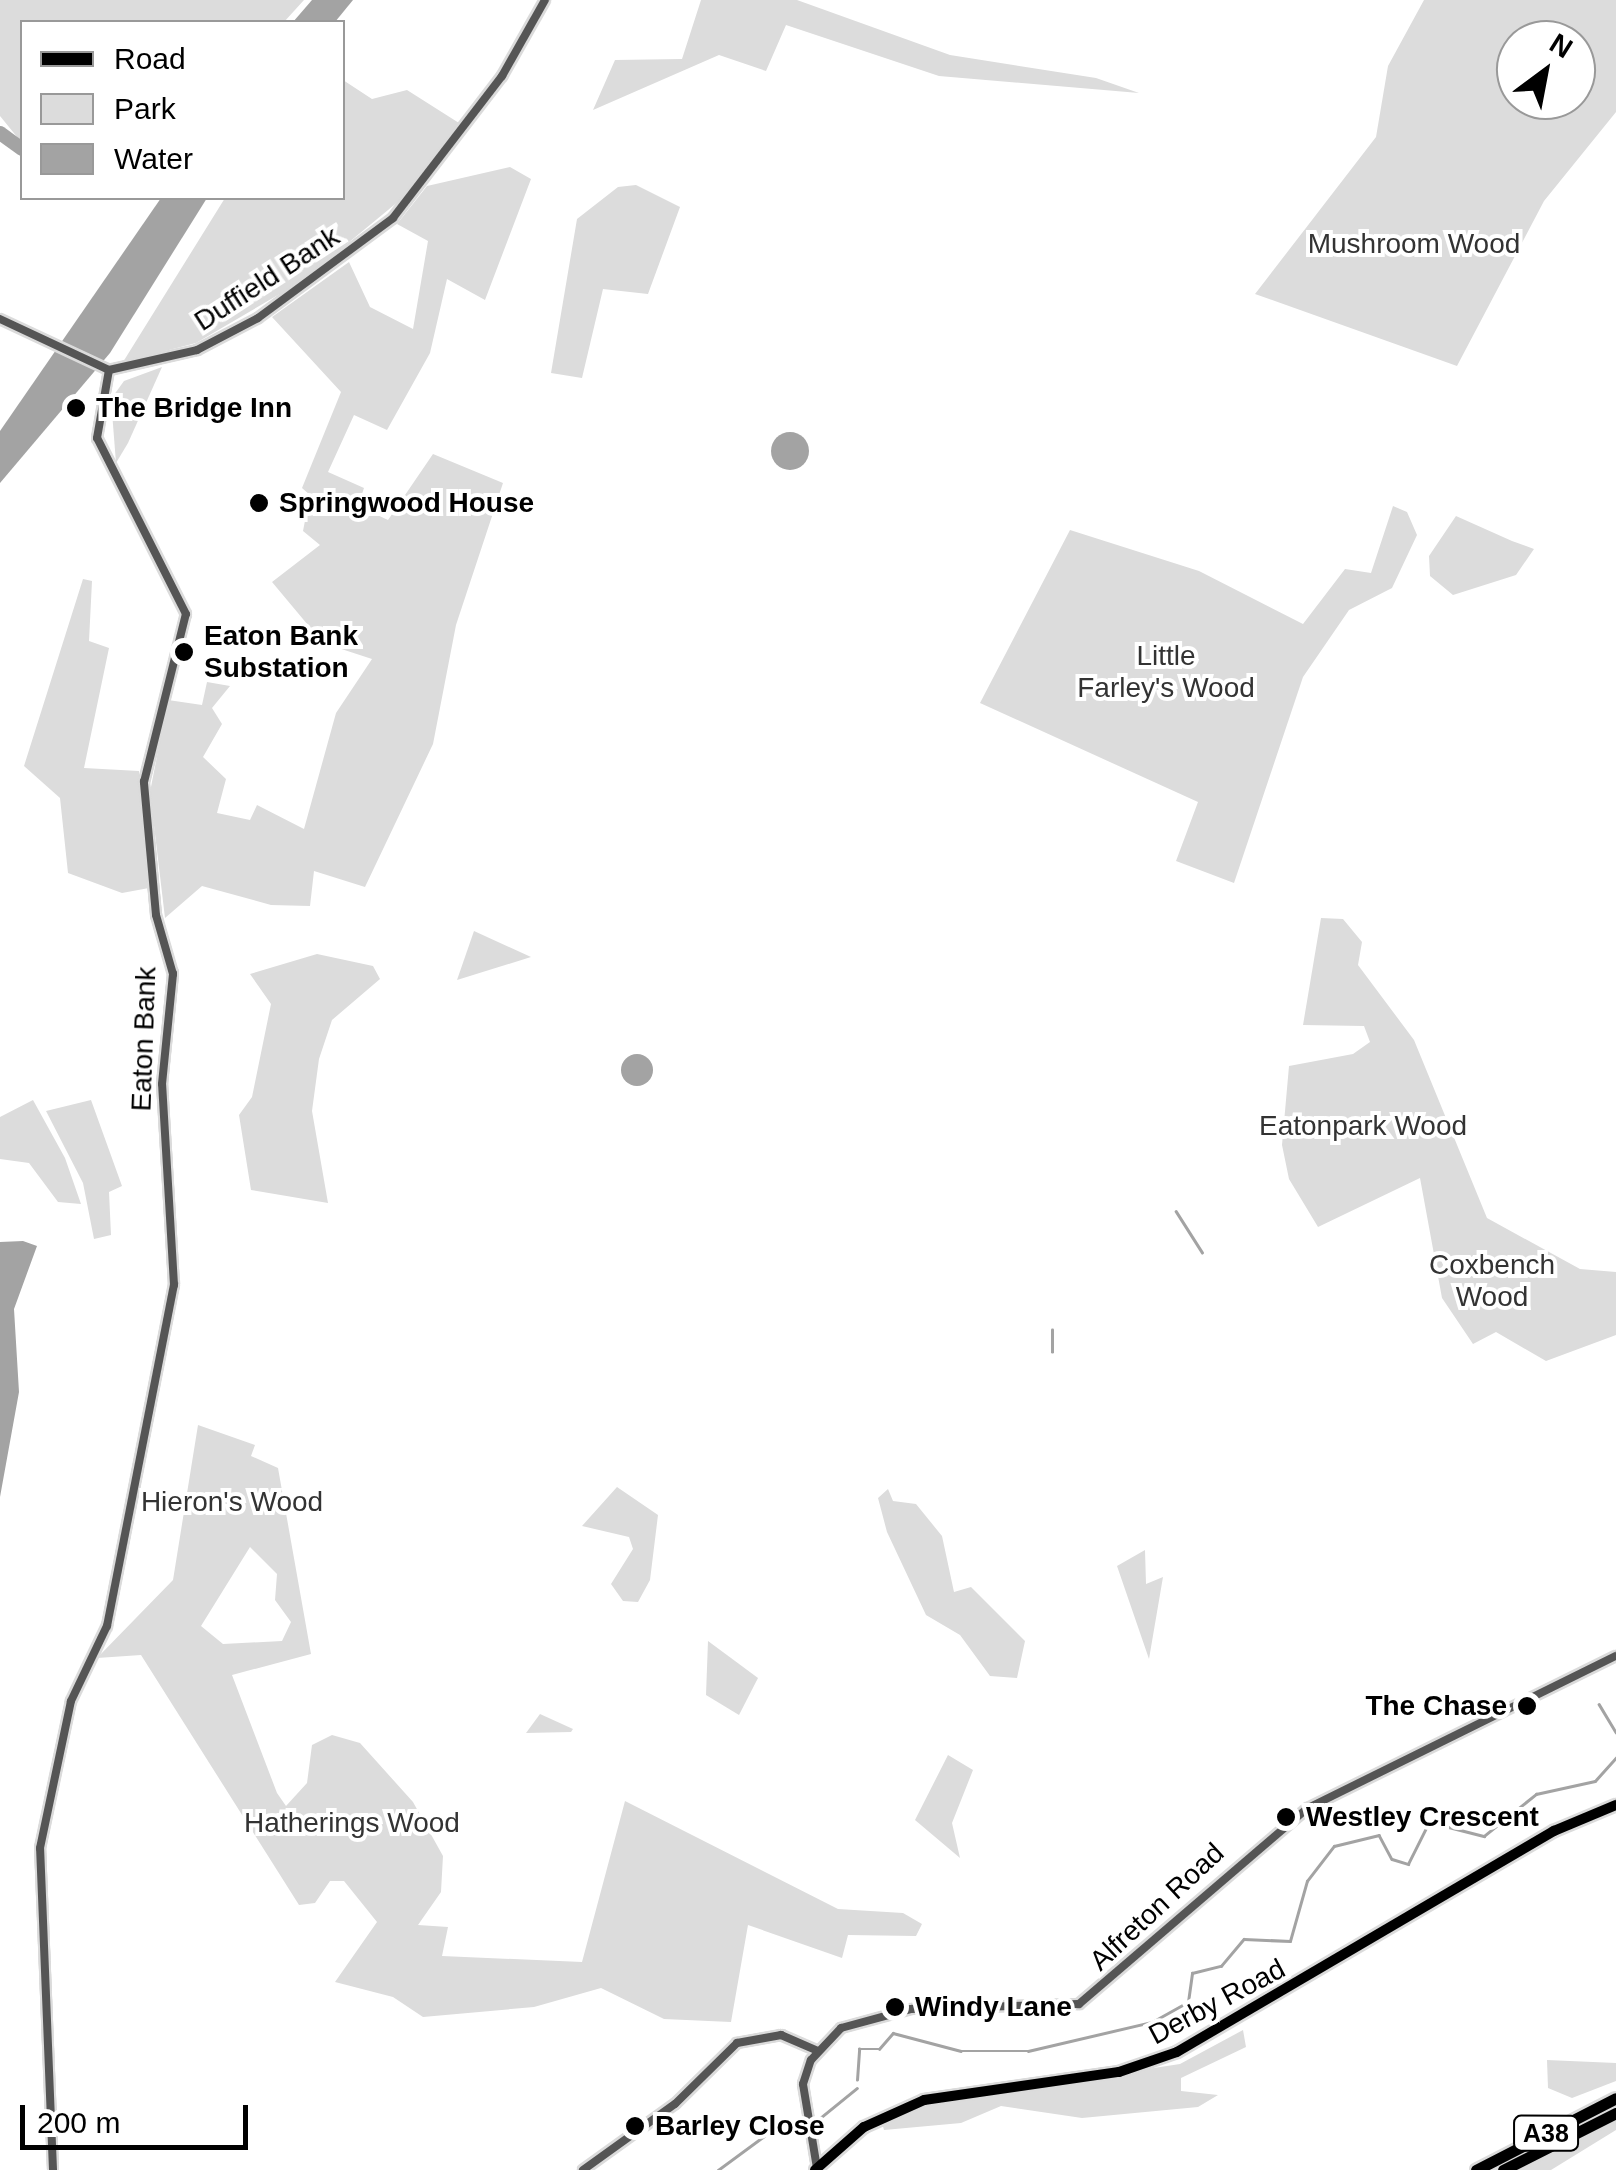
<!DOCTYPE html>
<html>
<head>
<meta charset="utf-8">
<style>
  body { margin:0 }
  #map { position:relative; width:1616px; height:2170px; overflow:hidden; background:#fff; font-family:Helvetica,sans-serif }
  div>[style] { position:absolute }
  .green>* { inset:0; background:#dcdcdc }
  .water>* { inset:0; background:#a3a3a3 }
  .round { border-radius:50% }
  .stream>* { height:2.5px; margin:-1.25px; padding:0 1.25px; transform-origin:1.25px; border-radius:1.25px; background:#a3a3a3 }
  .river>* { height:14px; margin:-7px; padding:0 7px; transform-origin:7px; border-radius:7px; background:#a3a3a3 }
  .roads { filter:drop-shadow(2px 0 #dbdbdb) drop-shadow(-2px 0 #dbdbdb) drop-shadow(0 2px #dbdbdb) drop-shadow(0 -2px #dbdbdb) }
  .minor>* { height:8px; margin:-4px; padding:0 4px; transform-origin:4px; border-radius:4px; background:#555 }
  .major>* { height:10px; margin:-5px; padding:0 5px; transform-origin:5px; border-radius:5px; background:#000 }
  .highway>* { height:11px; margin:-5.5px; padding:0 5.5px; transform-origin:5.5px; border-radius:5.5px; background:#000 }
  .dots>* { width:28px; height:28px; translate:-50% -50%; box-sizing:border-box; border:5px solid #fff; border-radius:50% }
  span { translate:-50% -50%; white-space:nowrap; text-align:center; line-height:1.15; -webkit-text-stroke:8px #fff; paint-order:stroke }
  .shield-label span { padding:2px 8px; background:#fff; border:2px solid; border-radius:8px; -webkit-text-stroke-width:0 }
  .shield-label { font-size:25px; color:#000; font-weight:700 }
  .park-label { font-size:28px; color:#333 }
  .street-label { font-size:28px; color:#000 }
  .poi-label { font-size:28px; color:#000; font-weight:700 }
  .left { translate:0 -50%; text-align:left }
  .right { translate:-100% -50%; text-align:right }
  .legend { position:absolute; left:20px; top:20px; width:325px; height:180px; box-sizing:border-box; background:#fff; border:2px solid #999; margin:0; padding:12px 18px; list-style:none; font-size:30px; color:#000 }
  .legend li { display:flex; align-items:center; gap:20px; height:50px }
  .legend b { width:50px; border:2px solid #999 }
  .north { position:absolute; left:1496px; top:20px; width:100px; height:100px; box-sizing:border-box; background:#fff; border:2px solid #999; border-radius:50%; rotate:32deg; font-size:28px; font-weight:700; line-height:40px; text-align:center; color:#000 }
  .north::after { content:''; display:block; margin:auto; width:35px; height:45px; background:#000; clip-path:polygon(50% 0,100% 100%,50% 72%,0 100%) }
  .scale { position:absolute; left:20px; top:2105px; width:228px; height:45px; box-sizing:border-box; border:5px solid #000; border-top:0; padding-left:12px; font-size:30px; line-height:35px; white-space:nowrap; color:#000; -webkit-text-stroke:8px #fff; paint-order:stroke }
</style>
</head>
<body>
<div id="map">
  <div class="green">
    <div style="clip-path:polygon(0 0,304px 0,284px 22px,22px 22px,22px 143px,0 116px)"></div>
    <div style="clip-path:polygon(701px 0,797px 0,950px 55px,1096px 78px,1139px 93px,939px 76px,786px 25px,766px 71px,719px 55px,593px 110px,615px 60px,682px 59px)"></div>
    <div style="clip-path:polygon(evenodd,1424px 0,1616px 0,1616px 112px,1544px 201px,1457px 366px,1255px 294px,1376px 137px,1388px 66px,1424px 0,1576px 40px,1576px 100px,1516px 100px,1516px 40px,1576px 40px)"></div>
    <div style="clip-path:polygon(343px 80px,372px 99px,407px 90px,459px 123px,405px 196px,302px 281px,196px 343px,123px 362px,225px 198px,342px 198px)"></div>
    <div style="clip-path:polygon(510px 167px,531px 179px,485px 300px,447px 279px,430px 353px,387px 430px,354px 415px,328px 472px,364px 488px,358px 506px,388px 520px,433px 454px,503px 483px,456px 625px,433px 744px,365px 887px,314px 871px,310px 906px,271px 905px,202px 886px,165px 918px,150px 792px,168px 700px,202px 705px,207px 682px,230px 686px,212px 708px,222px 724px,203px 757px,226px 779px,217px 813px,250px 820px,257px 805px,304px 829px,336px 713px,372px 659px,323px 643px,272px 582px,320px 545px,303px 531px,310px 495px,302px 488px,341px 392px,272px 317px,349px 262px,370px 307px,413px 329px,428px 241px,397px 224px,427px 186px)"></div>
    <div style="clip-path:polygon(636px 185px,680px 207px,648px 294px,603px 289px,582px 378px,551px 373px,577px 219px,618px 187px)"></div>
    <div style="clip-path:polygon(162px 367px,128px 443px,116px 463px,111px 399px,124px 381px)"></div>
    <div style="clip-path:polygon(1393px 506px,1407px 512px,1417px 535px,1392px 588px,1349px 610px,1303px 677px,1234px 883px,1176px 861px,1198px 802px,980px 703px,1070px 530px,1199px 571px,1303px 624px,1345px 569px,1371px 573px)"></div>
    <div style="clip-path:polygon(1456px 516px,1512px 541px,1534px 549px,1516px 575px,1453px 595px,1430px 576px,1429px 556px)"></div>
    <div style="clip-path:polygon(83px 579px,92px 581px,89px 641px,109px 648px,84px 768px,139px 771px,149px 888px,122px 893px,68px 873px,60px 798px,24px 766px)"></div>
    <div style="clip-path:polygon(1321px 918px,1343px 919px,1362px 942px,1358px 965px,1414px 1040px,1487px 1218px,1580px 1269px,1616px 1272px,1616px 1335px,1546px 1361px,1496px 1332px,1473px 1344px,1442px 1298px,1420px 1178px,1318px 1227px,1289px 1179px,1282px 1145px,1289px 1066px,1353px 1054px,1370px 1042px,1364px 1026px,1303px 1025px)"></div>
    <div style="clip-path:polygon(474px 931px,531px 957px,457px 980px)"></div>
    <div style="clip-path:polygon(317px 954px,373px 966px,380px 979px,332px 1020px,319px 1059px,312px 1111px,328px 1203px,251px 1190px,239px 1115px,252px 1097px,271px 1004px,250px 974px)"></div>
    <div style="clip-path:polygon(33px 1100px,65px 1158px,81px 1204px,58px 1202px,29px 1163px,0 1159px,0 1117px)"></div>
    <div style="clip-path:polygon(91px 1100px,122px 1186px,109px 1192px,111px 1235px,94px 1239px,83px 1183px,46px 1111px)"></div>
    <div style="clip-path:polygon(evenodd,198px 1425px,255px 1445px,251px 1456px,278px 1468px,311px 1654px,232px 1675px,277px 1793px,286px 1806px,307px 1783px,312px 1745px,332px 1735px,360px 1743px,413px 1802px,443px 1856px,441px 1892px,418px 1925px,448px 1927px,442px 1956px,582px 1962px,625px 1801px,838px 1909px,903px 1913px,922px 1924px,916px 1936px,848px 1935px,842px 1958px,748px 1925px,731px 2022px,664px 2019px,601px 1988px,534px 2007px,423px 2017px,393px 1997px,335px 1982px,377px 1922px,344px 1881px,330px 1881px,315px 1903px,299px 1905px,141px 1655px,97px 1658px,173px 1580px,198px 1425px,250px 1547px,277px 1574px,275px 1600px,291px 1622px,282px 1641px,223px 1644px,201px 1626px,250px 1547px)"></div>
    <div style="clip-path:polygon(617px 1487px,658px 1515px,650px 1580px,638px 1602px,623px 1601px,611px 1584px,633px 1549px,629px 1537px,582px 1526px)"></div>
    <div style="clip-path:polygon(888px 1489px,893px 1501px,916px 1504px,942px 1536px,954px 1592px,971px 1587px,1025px 1641px,1017px 1678px,990px 1676px,960px 1635px,926px 1615px,887px 1532px,878px 1498px)"></div>
    <div style="clip-path:polygon(1145px 1550px,1146px 1584px,1163px 1577px,1149px 1659px,1117px 1566px)"></div>
    <div style="clip-path:polygon(708px 1641px,758px 1678px,739px 1715px,706px 1695px)"></div>
    <div style="clip-path:polygon(540px 1714px,573px 1729px,571px 1732px,526px 1733px)"></div>
    <div style="clip-path:polygon(948px 1755px,973px 1770px,952px 1823px,960px 1858px,915px 1820px)"></div>
    <div style="clip-path:polygon(1243px 2030px,1246px 2047px,1181px 2078px,1181px 2091px,1218px 2095px,1198px 2107px,1082px 2118px,1001px 2106px,961px 2123px,884px 2130px,882px 2123px,930px 2102px,1180px 2064px)"></div>
    <div style="clip-path:polygon(1547px 2060px,1616px 2063px,1616px 2081px,1572px 2098px,1548px 2088px)"></div>
    <div style="clip-path:polygon(1616px 2118px,1616px 2130px,1551px 2170px,1511px 2170px)"></div>
  </div>
  <div class="water">
    <div style="clip-path:polygon(312px 0,353px 0,335px 22px,293px 22px)"></div>
    <div style="clip-path:polygon(161px 198px,207px 198px,110px 353px,0 483px,0 431px)"></div>
    <div class="round" style="left:771px;top:432px;width:38px;height:38px"></div>
    <div class="round" style="left:621px;top:1054px;width:32px;height:32px"></div>
    <div style="clip-path:polygon(23px 1241px,37px 1246px,14px 1309px,19px 1392px,0 1497px,0 1242px)"></div>
  </div>
  <div class="stream">
    <div style="left:1176px;top:1211px;width:49px;rotate:57.6deg"></div>
    <div style="left:1052px;top:1352px;width:22px;rotate:-90deg"></div>
    <div style="left:1599px;top:1704px;width:33px;rotate:59deg"></div>
    <div style="left:857px;top:2080px;width:31px;rotate:-86deg"></div>
    <div style="left:859px;top:2049px;width:20px"></div>
    <div style="left:879px;top:2049px;width:21px;rotate:-49deg"></div>
    <div style="left:893px;top:2033px;width:70px;rotate:14.8deg"></div>
    <div style="left:961px;top:2051px;width:67px"></div>
    <div style="left:1028px;top:2051px;width:127px;rotate:-13.2deg"></div>
    <div style="left:1152px;top:2022px;width:41px;rotate:-29.1deg"></div>
    <div style="left:1188px;top:2002px;width:29px;rotate:-82deg"></div>
    <div style="left:1192px;top:1973px;width:30px;rotate:-14deg"></div>
    <div style="left:1221px;top:1966px;width:35px;rotate:-50deg"></div>
    <div style="left:1244px;top:1939px;width:46px;rotate:2.5deg"></div>
    <div style="left:1290px;top:1941px;width:62px;rotate:-74.2deg"></div>
    <div style="left:1307px;top:1881px;width:44px;rotate:-52.4deg"></div>
    <div style="left:1334px;top:1846px;width:46px;rotate:-13.7deg"></div>
    <div style="left:1379px;top:1835px;width:27px;rotate:62deg"></div>
    <div style="left:1392px;top:1859px;width:17px;rotate:17deg"></div>
    <div style="left:1408px;top:1864px;width:47px;rotate:-63.4deg"></div>
    <div style="left:1429px;top:1822px;width:57px;rotate:14.3deg"></div>
    <div style="left:1484px;top:1836px;width:67px;rotate:-38.9deg"></div>
    <div style="left:1536px;top:1794px;width:60px;rotate:-12.4deg"></div>
    <div style="left:1595px;top:1781px;width:31px;rotate:-48deg"></div>
    <div style="left:814px;top:2123px;width:55px;rotate:-39.1deg"></div>
    <div style="left:718px;top:2170px;width:66px;rotate:-36.3deg"></div>
    <div style="left:771px;top:2131px;width:36px;rotate:-10deg"></div>
  </div>
  <div class="river">
    <div style="left:0;top:133px;width:27px;rotate:36deg"></div>
  </div>
  <div class="roads">
    <div class="minor">
      <div style="left:0;top:319px;width:120px;rotate:25.1deg"></div>
      <div style="left:109px;top:370px;width:90px;rotate:-12.8deg"></div>
      <div style="left:197px;top:350px;width:69px;rotate:-27.7deg"></div>
      <div style="left:258px;top:318px;width:168px;rotate:-36.5deg"></div>
      <div style="left:393px;top:218px;width:179px;rotate:-52.5deg"></div>
      <div style="left:502px;top:76px;width:87px;rotate:-60.5deg"></div>
      <div style="left:817px;top:2168px;width:85px;rotate:-99.5deg"></div>
      <div style="left:803px;top:2084px;width:25px;rotate:-72deg"></div>
      <div style="left:811px;top:2060px;width:44px;rotate:-46.8deg"></div>
      <div style="left:841px;top:2028px;width:73px;rotate:-15.2deg"></div>
      <div style="left:911px;top:2009px;width:168px;rotate:-1.7deg"></div>
      <div style="left:1079px;top:2004px;width:301px;rotate:-40.6deg"></div>
      <div style="left:1308px;top:1808px;width:343px;rotate:-26.3deg"></div>
      <div style="left:53px;top:2170px;width:322px;rotate:-92.3deg"></div>
      <div style="left:40px;top:1848px;width:150px;rotate:-78.1deg"></div>
      <div style="left:71px;top:1701px;width:83px;rotate:-64.4deg"></div>
      <div style="left:107px;top:1626px;width:348px;rotate:-78.9deg"></div>
      <div style="left:174px;top:1285px;width:201px;rotate:-93.4deg"></div>
      <div style="left:162px;top:1084px;width:111px;rotate:-84.3deg"></div>
      <div style="left:173px;top:974px;width:61px;rotate:-106.1deg"></div>
      <div style="left:156px;top:915px;width:134px;rotate:-95.2deg"></div>
      <div style="left:144px;top:782px;width:173px;rotate:-76deg"></div>
      <div style="left:186px;top:614px;width:197px;rotate:-116.8deg"></div>
      <div style="left:97px;top:438px;width:69px;rotate:-80deg"></div>
      <div style="left:583px;top:2170px;width:113px;rotate:-35.7deg"></div>
      <div style="left:675px;top:2104px;width:87px;rotate:-44.5deg"></div>
      <div style="left:737px;top:2043px;width:45px;rotate:-10.3deg"></div>
      <div style="left:781px;top:2035px;width:40px;rotate:23.4deg"></div>
    </div>
    <div class="major">
      <div style="left:815px;top:2170px;width:65px;rotate:-41.3deg"></div>
      <div style="left:864px;top:2127px;width:66px;rotate:-24.2deg"></div>
      <div style="left:924px;top:2100px;width:197px;rotate:-8.2deg"></div>
      <div style="left:1119px;top:2072px;width:61px;rotate:-19deg"></div>
      <div style="left:1177px;top:2052px;width:437px;rotate:-30.4deg"></div>
      <div style="left:1554px;top:1831px;width:67px;rotate:-22.8deg"></div>
    </div>
    <div class="highway">
      <div style="left:1476px;top:2170px;width:157px;rotate:-27.2deg"></div>
      <div style="left:1503px;top:2170px;width:127px;rotate:-26.8deg"></div>
    </div>
  </div>
  <div class="dots">
    <div style="left:76px;top:408px;background:#000"></div>
    <div style="left:259px;top:503px;background:#000"></div>
    <div style="left:184px;top:652px;background:#000"></div>
    <div style="left:1527px;top:1706px;background:#000"></div>
    <div style="left:1286px;top:1817px;background:#000"></div>
    <div style="left:895px;top:2007px;background:#000"></div>
    <div style="left:635px;top:2126px;background:#000"></div>
  </div>
  <div class="shield-label">
    <span style="left:1546px;top:2133px">A38</span>
  </div>
  <div class="park-label">
    <span style="left:1414px;top:244px">Mushroom Wood</span>
    <span style="left:1166px;top:672px">Little<br>Farley's Wood</span>
    <span style="left:1363px;top:1126px">Eatonpark Wood</span>
    <span style="left:1492px;top:1281px">Coxbench<br>Wood</span>
    <span style="left:232px;top:1502px">Hieron's Wood</span>
    <span style="left:352px;top:1823px">Hatherings Wood</span>
  </div>
  <div class="street-label">
    <span style="left:267px;top:279px;rotate:-33deg">Duffield Bank</span>
    <span style="left:144px;top:1039px;rotate:-88deg">Eaton Bank</span>
    <span style="left:1157px;top:1907px;rotate:-43deg">Alfreton Road</span>
    <span style="left:1217px;top:2002px;rotate:-28deg">Derby Road</span>
  </div>
  <div class="poi-label">
    <span class="left" style="left:96px;top:408px">The Bridge Inn</span>
    <span class="left" style="left:279px;top:503px">Springwood House</span>
    <span class="left" style="left:204px;top:652px">Eaton Bank<br>Substation</span>
    <span class="right" style="left:1507px;top:1706px">The Chase</span>
    <span class="left" style="left:1306px;top:1817px">Westley Crescent</span>
    <span class="left" style="left:915px;top:2007px">Windy Lane</span>
    <span class="left" style="left:655px;top:2126px">Barley Close</span>
  </div>
  <ul class="legend">
  <li><b style="height:12px;background:#000"></b>Road</li>
  <li><b style="height:28px;background:#dcdcdc"></b>Park</li>
  <li><b style="height:28px;background:#a3a3a3"></b>Water</li>
  </ul>
  <div class="north">N</div>
  <div class="scale">200 m</div>
</div>
</body>
</html>
